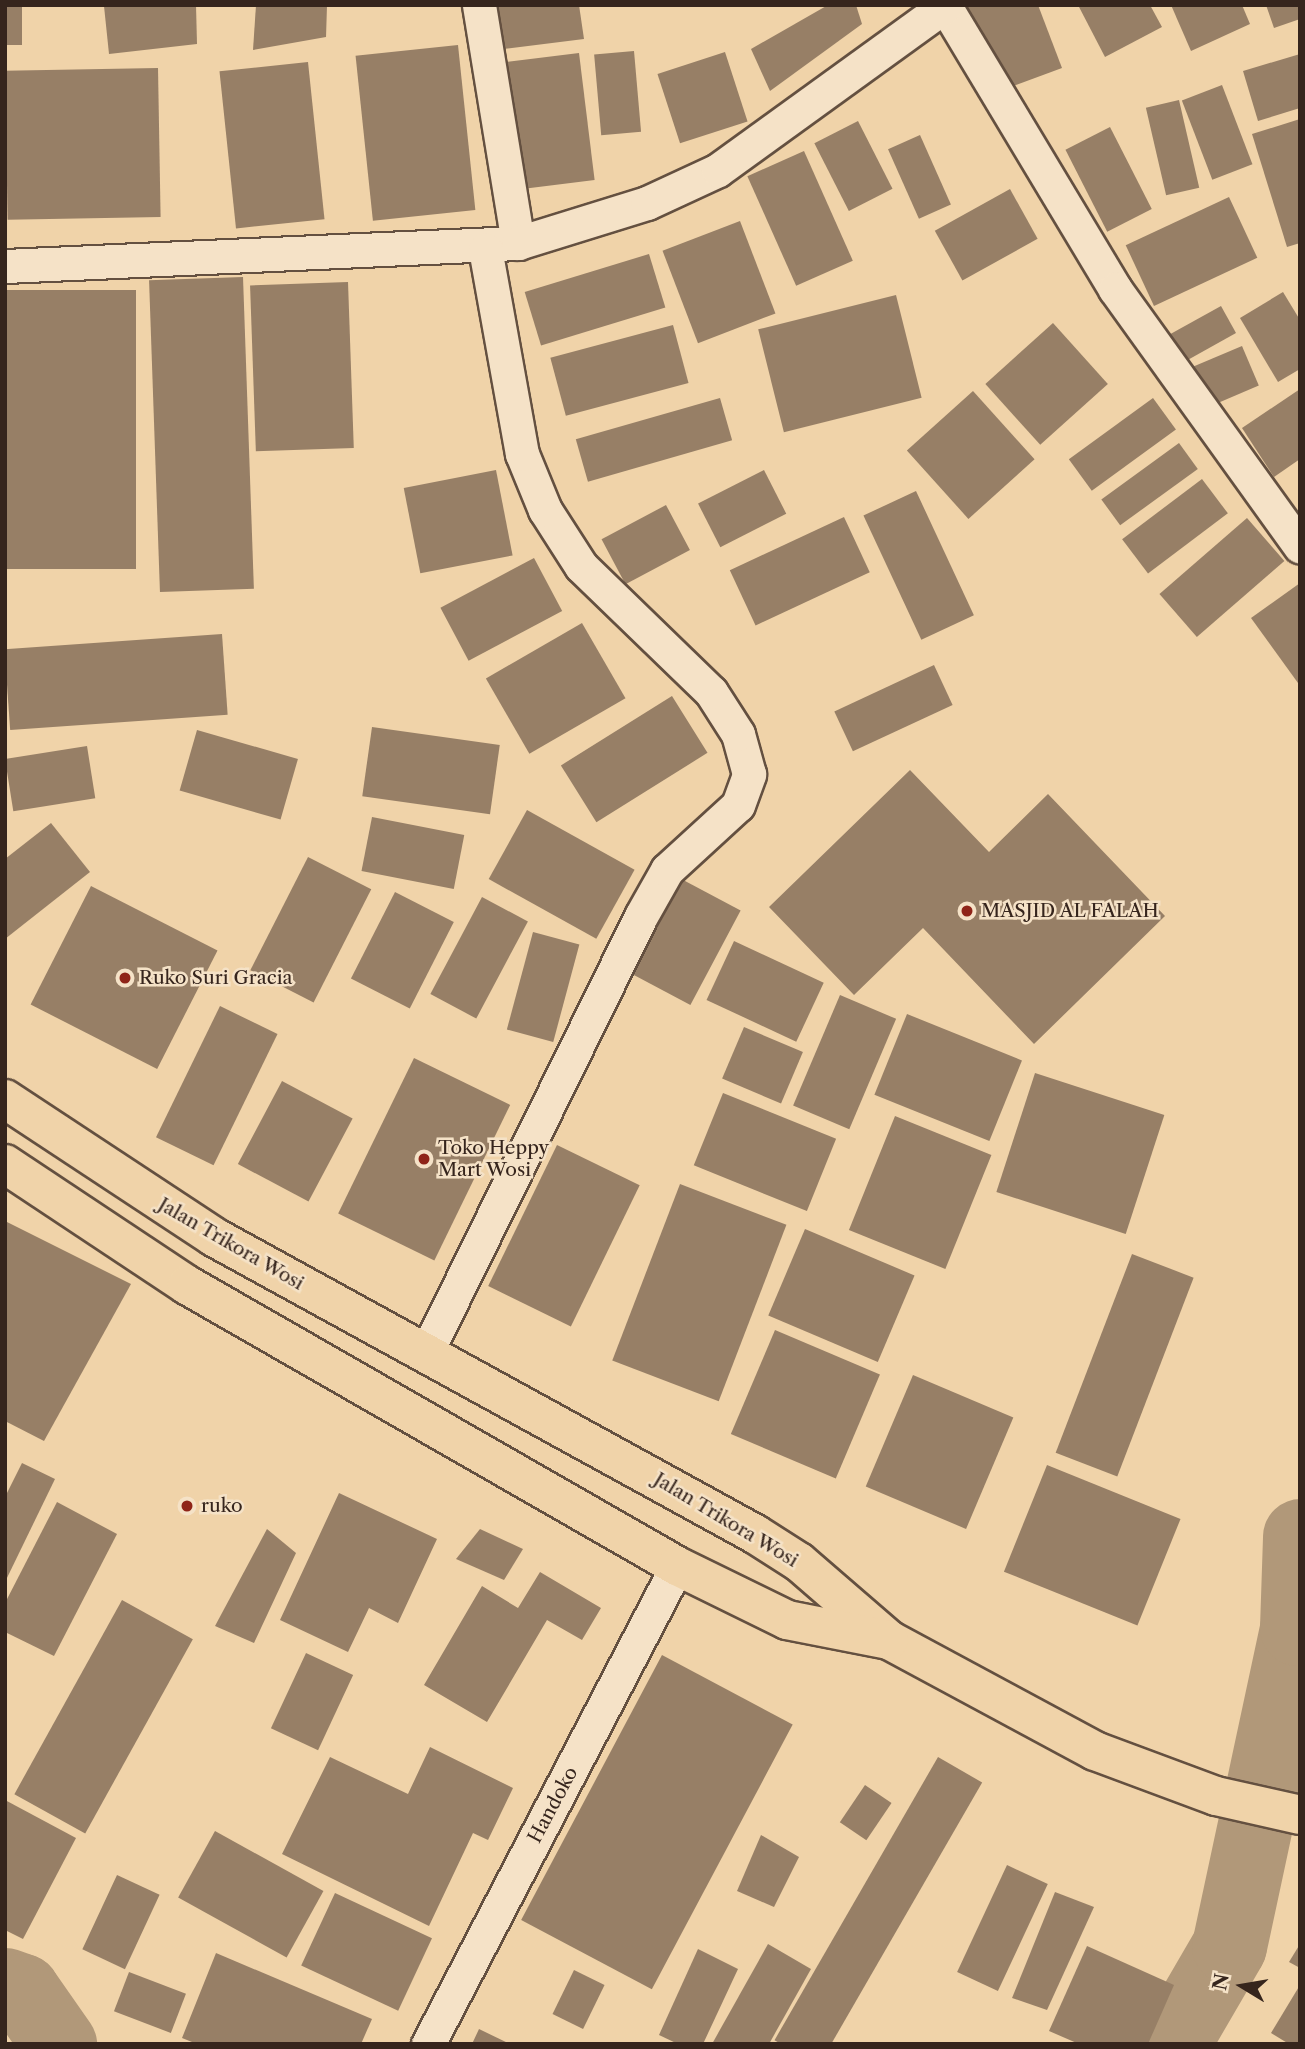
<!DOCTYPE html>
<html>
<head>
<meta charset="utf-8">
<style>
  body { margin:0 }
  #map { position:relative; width:1305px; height:2049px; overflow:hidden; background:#f0d3a9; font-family:"Libre Caslon Text",serif }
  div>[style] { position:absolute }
  .river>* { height:75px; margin:-37.5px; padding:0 37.5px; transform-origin:37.5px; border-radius:37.5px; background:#b19879 }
  .building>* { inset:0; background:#977f66; transform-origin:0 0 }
  .roads { filter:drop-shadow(2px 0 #645040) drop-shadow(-2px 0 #645040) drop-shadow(0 2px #645040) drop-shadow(0 -2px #645040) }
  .minor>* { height:33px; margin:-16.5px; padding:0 16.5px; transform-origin:16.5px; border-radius:16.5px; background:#f5e2c7 }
  .trunk>* { height:38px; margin:-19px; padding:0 19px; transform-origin:19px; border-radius:19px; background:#f0d3a9 }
  .dots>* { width:19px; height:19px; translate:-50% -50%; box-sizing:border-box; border:4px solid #f5e2c7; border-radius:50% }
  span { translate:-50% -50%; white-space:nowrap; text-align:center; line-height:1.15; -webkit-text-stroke:5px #f5e2c7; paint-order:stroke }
  .poi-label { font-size:19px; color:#36251d }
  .left { translate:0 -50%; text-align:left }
  .street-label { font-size:19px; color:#36251d }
  .frame { position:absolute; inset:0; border:7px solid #36251d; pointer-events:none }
  .north { position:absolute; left:1207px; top:1951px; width:70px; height:70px; -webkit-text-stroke:5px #f5e2c7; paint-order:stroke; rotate:281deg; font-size:19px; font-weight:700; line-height:28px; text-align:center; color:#36251d }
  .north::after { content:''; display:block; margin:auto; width:24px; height:32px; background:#36251d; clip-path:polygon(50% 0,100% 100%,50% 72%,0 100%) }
</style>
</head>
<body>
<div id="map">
  <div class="river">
    <div style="left:5px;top:1985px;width:18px;rotate:19deg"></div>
    <div style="left:22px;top:1991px;width:65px;rotate:55.1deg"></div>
    <div style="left:1172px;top:2044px;width:113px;rotate:-59.8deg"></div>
    <div style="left:1229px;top:1946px;width:325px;rotate:-77.9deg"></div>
    <div style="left:1297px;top:1628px;width:92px;rotate:-88.1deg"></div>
  </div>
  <div class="building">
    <div style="left:5px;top:5px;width:17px;height:40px"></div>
    <div style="clip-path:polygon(196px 5px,197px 44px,109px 54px,104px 6px)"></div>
    <div style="clip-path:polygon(256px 5px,327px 5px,326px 37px,253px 50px)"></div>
    <div style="clip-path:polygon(498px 5px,579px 5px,584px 39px,503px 49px)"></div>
    <div style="clip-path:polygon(828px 5px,856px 5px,862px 24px,770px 91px,751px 49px)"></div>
    <div style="clip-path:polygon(960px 5px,1038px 5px,1062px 68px,994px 93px)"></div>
    <div style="clip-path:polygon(1078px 5px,1150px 5px,1162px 27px,1105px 57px)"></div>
    <div style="clip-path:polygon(1171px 5px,1242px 5px,1250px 24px,1191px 51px)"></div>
    <div style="clip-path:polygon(1266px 5px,1300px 5px,1300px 19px,1274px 28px)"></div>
    <div style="left:458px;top:45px;width:166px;height:103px;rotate:84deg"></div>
    <div style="left:634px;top:51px;width:81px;height:40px;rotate:85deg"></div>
    <div style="left:725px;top:52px;width:73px;height:71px;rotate:72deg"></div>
    <div style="left:579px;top:53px;width:128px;height:81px;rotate:83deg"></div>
    <div style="clip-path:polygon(1300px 54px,1300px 108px,1258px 121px,1243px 71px)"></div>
    <div style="left:308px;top:62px;width:158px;height:89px;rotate:84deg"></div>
    <div style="left:158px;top:68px;width:149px;height:153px;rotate:89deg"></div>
    <div style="left:1222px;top:85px;width:85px;height:43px;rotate:69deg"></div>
    <div style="left:1179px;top:100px;width:90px;height:34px;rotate:77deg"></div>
    <div style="clip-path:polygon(1300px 119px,1300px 243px,1287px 247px,1252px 134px)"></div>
    <div style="left:858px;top:121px;width:76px;height:49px;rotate:63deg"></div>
    <div style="left:1110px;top:127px;width:92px;height:50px;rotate:63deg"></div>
    <div style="left:920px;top:135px;width:76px;height:35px;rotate:66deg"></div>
    <div style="left:804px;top:151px;width:120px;height:62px;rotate:66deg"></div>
    <div style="left:1010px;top:189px;width:57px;height:86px;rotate:61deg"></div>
    <div style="left:1229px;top:197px;width:67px;height:114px;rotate:65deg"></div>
    <div style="left:740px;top:221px;width:99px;height:83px;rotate:69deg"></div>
    <div style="left:649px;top:254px;width:56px;height:130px;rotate:73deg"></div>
    <div style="left:243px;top:277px;width:312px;height:94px;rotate:88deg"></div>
    <div style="left:348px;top:282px;width:166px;height:98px;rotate:88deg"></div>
    <div style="left:5px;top:290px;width:131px;height:279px"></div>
    <div style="clip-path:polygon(1283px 292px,1300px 320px,1300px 369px,1278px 382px,1240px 318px)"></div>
    <div style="left:896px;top:295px;width:106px;height:142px;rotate:76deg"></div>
    <div style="left:1221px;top:306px;width:31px;height:64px;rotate:61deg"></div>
    <div style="left:1053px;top:323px;width:82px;height:91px;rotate:48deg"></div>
    <div style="left:673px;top:325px;width:60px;height:127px;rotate:75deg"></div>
    <div style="left:1242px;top:346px;width:43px;height:54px;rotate:67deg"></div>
    <div style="clip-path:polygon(1300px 389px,1300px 459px,1274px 477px,1242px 428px)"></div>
    <div style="left:973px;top:391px;width:92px;height:89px;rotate:48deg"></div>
    <div style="left:720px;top:398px;width:44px;height:150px;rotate:74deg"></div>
    <div style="left:1153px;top:398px;width:39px;height:104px;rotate:54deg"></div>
    <div style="left:1179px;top:443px;width:32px;height:96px;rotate:54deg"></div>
    <div style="left:496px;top:470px;width:87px;height:94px;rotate:79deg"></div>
    <div style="left:764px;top:470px;width:49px;height:74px;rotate:63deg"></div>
    <div style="left:1202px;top:479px;width:43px;height:100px;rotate:53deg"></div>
    <div style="left:916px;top:491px;width:137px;height:58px;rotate:65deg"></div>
    <div style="left:666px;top:505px;width:51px;height:73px;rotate:62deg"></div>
    <div style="left:844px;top:517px;width:61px;height:126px;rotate:65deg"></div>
    <div style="left:1247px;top:518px;width:57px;height:116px;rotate:49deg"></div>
    <div style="left:534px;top:558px;width:60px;height:106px;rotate:62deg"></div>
    <div style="clip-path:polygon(1300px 583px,1300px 682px,1298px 683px,1251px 618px)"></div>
    <div style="left:582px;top:623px;width:87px;height:111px;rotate:60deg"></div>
    <div style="left:222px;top:634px;width:81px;height:218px;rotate:86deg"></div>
    <div style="left:934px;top:665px;width:44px;height:110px;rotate:65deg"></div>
    <div style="left:672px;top:696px;width:67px;height:131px;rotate:58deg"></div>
    <div style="left:372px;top:727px;width:129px;height:70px;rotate:8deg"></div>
    <div style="left:197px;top:730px;width:105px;height:63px;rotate:16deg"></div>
    <div style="left:87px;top:746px;width:53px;height:83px;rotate:81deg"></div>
    <div style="clip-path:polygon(910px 770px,989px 852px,1048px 794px,1165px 916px,1034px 1044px,923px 928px,854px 995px,769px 907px)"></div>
    <div style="left:527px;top:810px;width:123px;height:79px;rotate:29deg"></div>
    <div style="left:372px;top:817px;width:94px;height:55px;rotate:11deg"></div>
    <div style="clip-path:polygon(51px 823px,90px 872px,5px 939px,5px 859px)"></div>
    <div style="left:308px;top:857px;width:71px;height:127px;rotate:27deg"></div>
    <div style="left:670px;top:873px;width:80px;height:107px;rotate:28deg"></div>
    <div style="left:91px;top:886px;width:142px;height:133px;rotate:27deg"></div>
    <div style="left:395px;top:892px;width:66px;height:97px;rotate:27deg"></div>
    <div style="left:482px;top:897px;width:52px;height:110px;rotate:28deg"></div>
    <div style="left:533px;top:932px;width:48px;height:101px;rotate:15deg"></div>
    <div style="left:734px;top:941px;width:99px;height:65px;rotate:25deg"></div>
    <div style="left:840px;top:995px;width:61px;height:120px;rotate:23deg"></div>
    <div style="left:220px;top:1006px;width:64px;height:146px;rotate:26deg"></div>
    <div style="left:907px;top:1014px;width:124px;height:87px;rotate:22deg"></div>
    <div style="left:744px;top:1027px;width:64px;height:56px;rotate:23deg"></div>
    <div style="left:414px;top:1058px;width:107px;height:173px;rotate:26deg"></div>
    <div style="left:1035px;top:1073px;width:136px;height:125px;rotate:18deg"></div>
    <div style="left:282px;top:1081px;width:80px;height:94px;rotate:28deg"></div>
    <div style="left:723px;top:1093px;width:122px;height:78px;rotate:22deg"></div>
    <div style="left:895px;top:1116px;width:104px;height:123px;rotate:22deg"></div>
    <div style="left:557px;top:1145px;width:92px;height:157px;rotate:26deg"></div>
    <div style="left:680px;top:1184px;width:114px;height:189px;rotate:21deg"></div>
    <div style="clip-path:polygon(5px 1221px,131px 1284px,44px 1441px,5px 1421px)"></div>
    <div style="left:805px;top:1229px;width:119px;height:94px;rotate:23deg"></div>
    <div style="left:1132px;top:1254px;width:66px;height:213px;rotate:21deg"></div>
    <div style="left:775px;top:1330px;width:114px;height:113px;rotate:23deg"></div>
    <div style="left:913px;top:1375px;width:109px;height:121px;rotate:23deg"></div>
    <div style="clip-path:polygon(22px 1463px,55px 1479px,5px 1582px,5px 1497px)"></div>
    <div style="left:1047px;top:1465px;width:144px;height:115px;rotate:22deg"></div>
    <div style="clip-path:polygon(339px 1493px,437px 1539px,398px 1623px,369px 1608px,348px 1652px,280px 1620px)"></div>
    <div style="clip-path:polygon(57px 1502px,117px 1534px,54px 1656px,5px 1632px,5px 1603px)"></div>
    <div style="clip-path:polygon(267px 1529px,296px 1553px,254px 1643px,215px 1626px)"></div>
    <div style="clip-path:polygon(480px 1529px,523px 1549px,504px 1580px,456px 1559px)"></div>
    <div style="clip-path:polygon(540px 1572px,601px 1608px,582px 1640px,547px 1620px,487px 1722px,424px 1685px,482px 1586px,518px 1608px)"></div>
    <div style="left:122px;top:1600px;width:81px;height:222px;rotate:29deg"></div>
    <div style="left:306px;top:1653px;width:52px;height:83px;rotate:25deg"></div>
    <div style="left:662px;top:1655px;width:148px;height:300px;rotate:28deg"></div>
    <div style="clip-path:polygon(430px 1747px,513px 1788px,488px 1840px,473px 1833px,429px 1926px,282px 1854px,330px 1757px,408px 1794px)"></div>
    <div style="left:938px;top:1757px;width:51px;height:327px;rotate:30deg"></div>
    <div style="left:865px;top:1785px;width:32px;height:45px;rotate:34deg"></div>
    <div style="clip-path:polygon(5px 1800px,76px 1838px,23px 1939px,5px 1930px)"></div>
    <div style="left:215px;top:1831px;width:124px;height:76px;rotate:29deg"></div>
    <div style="clip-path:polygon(761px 1835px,799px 1857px,774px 1907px,737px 1891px)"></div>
    <div style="left:1007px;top:1865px;width:45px;height:118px;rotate:25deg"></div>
    <div style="left:117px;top:1875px;width:47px;height:82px;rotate:25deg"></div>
    <div style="clip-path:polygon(1055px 1892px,1094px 1907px,1047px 2010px,1012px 1998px)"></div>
    <div style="left:335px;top:1893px;width:107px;height:80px;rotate:25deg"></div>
    <div style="clip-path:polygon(768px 1944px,811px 1969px,769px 2044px,712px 2044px)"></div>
    <div style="clip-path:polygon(1300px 1944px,1300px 1968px,1289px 1962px)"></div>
    <div style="clip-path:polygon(1087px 1946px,1174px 1985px,1148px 2044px,1079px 2044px,1049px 2031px)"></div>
    <div style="clip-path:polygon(698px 1949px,738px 1969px,703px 2044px,678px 2044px,659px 2035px)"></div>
    <div style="clip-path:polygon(216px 1953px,372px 2019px,361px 2044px,197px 2044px,182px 2038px)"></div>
    <div style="left:574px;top:1970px;width:34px;height:49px;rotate:26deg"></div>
    <div style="left:129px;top:1972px;width:61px;height:42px;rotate:21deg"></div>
    <div style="clip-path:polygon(1300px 1985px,1300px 2044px,1289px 2044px,1271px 2033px)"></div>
    <div style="clip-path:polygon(479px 2029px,510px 2044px,472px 2044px)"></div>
  </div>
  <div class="roads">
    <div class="minor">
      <div style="left:479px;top:5px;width:241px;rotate:80.7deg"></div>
      <div style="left:945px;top:6px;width:330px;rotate:59deg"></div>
      <div style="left:1115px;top:289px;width:317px;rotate:54.3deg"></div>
      <div style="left:5px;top:266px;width:514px;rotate:-2.57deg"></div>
      <div style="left:518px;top:243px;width:135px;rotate:-17.2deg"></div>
      <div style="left:647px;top:203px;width:78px;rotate:-24.9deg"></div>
      <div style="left:718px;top:170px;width:281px;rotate:-35.9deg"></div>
      <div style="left:427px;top:1351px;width:485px;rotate:-63.8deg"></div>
      <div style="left:641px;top:916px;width:53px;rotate:-60.5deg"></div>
      <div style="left:667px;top:870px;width:96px;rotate:-42.5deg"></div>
      <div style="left:738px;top:805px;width:33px;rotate:-70deg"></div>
      <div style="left:749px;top:774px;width:41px;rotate:-105.4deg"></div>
      <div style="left:738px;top:734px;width:50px;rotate:-122.7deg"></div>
      <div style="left:711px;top:692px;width:181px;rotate:-135.9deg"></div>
      <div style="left:581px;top:566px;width:67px;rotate:-122.7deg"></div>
      <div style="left:545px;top:510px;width:61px;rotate:-112.3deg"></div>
      <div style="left:522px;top:454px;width:208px;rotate:-100.2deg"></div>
      <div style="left:428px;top:2044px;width:539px;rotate:-62.48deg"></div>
    </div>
    <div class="trunk">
      <div style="left:5px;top:1099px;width:250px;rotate:33.4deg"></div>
      <div style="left:214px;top:1237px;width:617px;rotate:28.77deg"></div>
      <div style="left:755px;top:1534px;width:52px;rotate:32.5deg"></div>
      <div style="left:799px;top:1562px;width:119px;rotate:40.9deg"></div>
      <div style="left:889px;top:1640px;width:234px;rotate:28.3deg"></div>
      <div style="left:1095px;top:1751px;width:129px;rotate:20.4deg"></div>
      <div style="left:1216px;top:1796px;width:86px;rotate:12.7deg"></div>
      <div style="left:5px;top:1164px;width:219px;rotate:33.6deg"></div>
      <div style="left:187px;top:1285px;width:565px;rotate:29.83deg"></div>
      <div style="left:677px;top:1566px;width:123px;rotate:26.1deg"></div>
      <div style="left:787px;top:1620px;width:104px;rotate:11.1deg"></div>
    </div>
  </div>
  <div class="dots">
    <div style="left:967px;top:911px;background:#8f2418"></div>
    <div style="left:125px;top:978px;background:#8f2418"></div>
    <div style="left:424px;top:1159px;background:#8f2418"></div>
    <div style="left:187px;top:1506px;background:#8f2418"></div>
  </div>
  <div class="poi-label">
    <span class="left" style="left:981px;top:911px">MASJID AL FALAH</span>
    <span class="left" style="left:139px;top:978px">Ruko Suri Gracia</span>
    <span class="left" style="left:438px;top:1159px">Toko Heppy<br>Mart Wosi</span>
    <span class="left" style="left:201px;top:1506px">ruko</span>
  </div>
  <div class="street-label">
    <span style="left:231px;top:1244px;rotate:30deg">Jalan Trikora Wosi</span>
    <span style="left:726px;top:1520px;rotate:31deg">Jalan Trikora Wosi</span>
    <span style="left:553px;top:1805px;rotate:-62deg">Handoko</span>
  </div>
  <div class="frame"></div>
  <div class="north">N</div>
</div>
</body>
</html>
